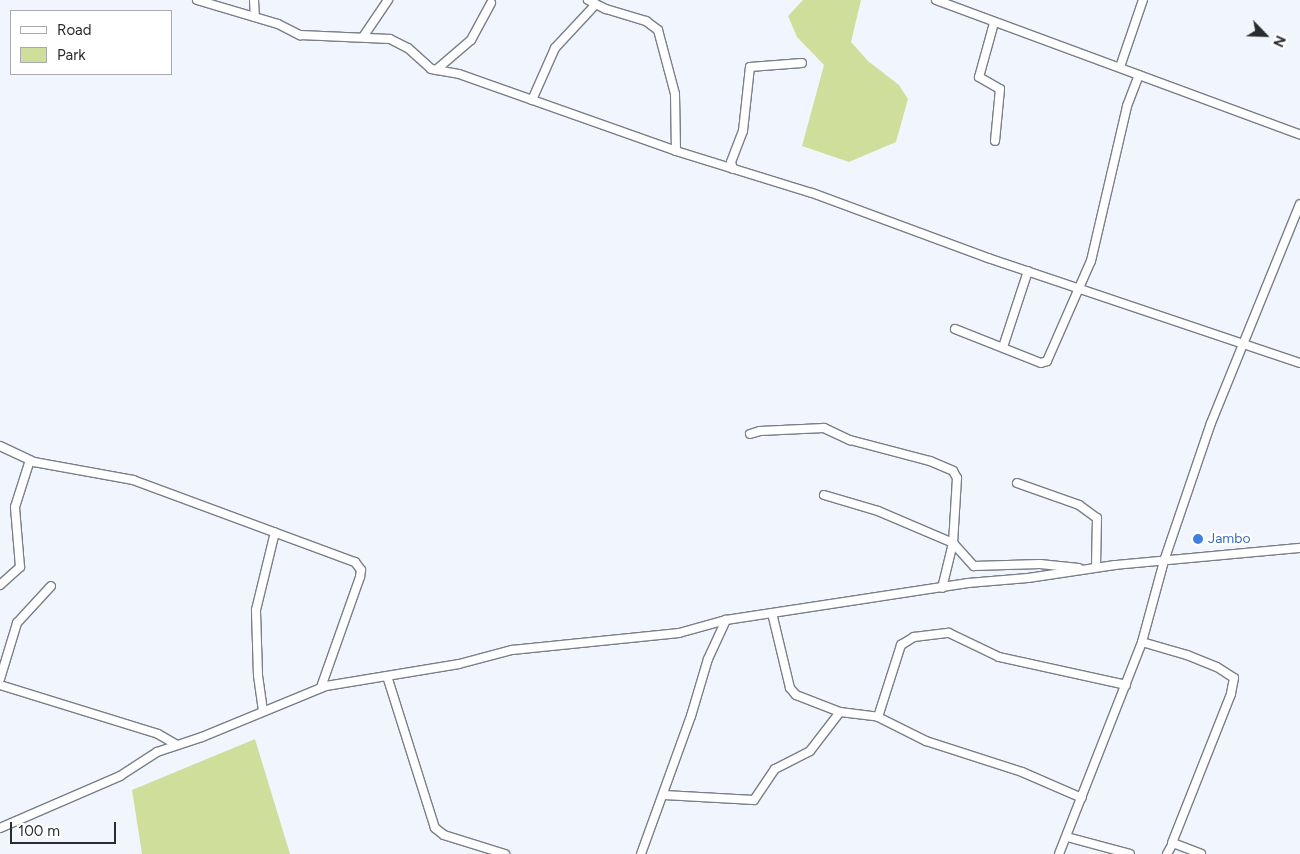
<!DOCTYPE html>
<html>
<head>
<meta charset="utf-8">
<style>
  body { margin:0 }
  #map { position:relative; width:1300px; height:854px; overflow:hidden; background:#f1f5fe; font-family:Figtree,sans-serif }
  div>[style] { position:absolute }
  .green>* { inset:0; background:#d0de9b }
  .roads { filter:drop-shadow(1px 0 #7a7e87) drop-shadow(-1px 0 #7a7e87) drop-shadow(0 1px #7a7e87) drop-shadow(0 -1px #7a7e87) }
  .minor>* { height:8px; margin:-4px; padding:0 4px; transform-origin:4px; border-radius:4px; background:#fff }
  .dots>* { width:14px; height:14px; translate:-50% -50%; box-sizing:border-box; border:2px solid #fff; border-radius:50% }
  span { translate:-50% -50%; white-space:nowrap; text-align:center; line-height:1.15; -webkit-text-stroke:4.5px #fff; paint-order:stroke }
  .shop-label { font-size:14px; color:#366cbe }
  .left { translate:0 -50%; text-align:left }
  .legend { position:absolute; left:10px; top:10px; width:162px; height:65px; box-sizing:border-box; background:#fff; border:1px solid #a9aaac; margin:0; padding:6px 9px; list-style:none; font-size:15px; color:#292b2f }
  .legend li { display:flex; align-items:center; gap:10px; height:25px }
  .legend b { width:25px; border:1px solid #a9aaac }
  .north { position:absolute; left:1240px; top:10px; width:50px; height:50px; -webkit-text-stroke:4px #fff; paint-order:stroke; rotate:114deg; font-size:14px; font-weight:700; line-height:20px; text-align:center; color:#292b2f }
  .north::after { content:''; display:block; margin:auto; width:18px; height:22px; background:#292b2f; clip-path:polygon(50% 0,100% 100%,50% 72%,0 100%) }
  .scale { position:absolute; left:10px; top:822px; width:106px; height:22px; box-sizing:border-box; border:2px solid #292b2f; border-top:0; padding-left:6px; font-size:15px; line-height:18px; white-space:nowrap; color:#292b2f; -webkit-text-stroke:4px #fff; paint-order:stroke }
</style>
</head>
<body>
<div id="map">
  <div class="green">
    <div style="clip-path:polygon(803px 0,861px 0,851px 42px,868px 61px,899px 85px,908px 99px,896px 142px,849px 162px,802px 146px,824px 65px,797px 37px,788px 16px)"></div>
    <div style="clip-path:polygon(255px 739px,290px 854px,142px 854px,132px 790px)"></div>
  </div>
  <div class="roads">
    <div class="minor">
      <div style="left:197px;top:0;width:84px;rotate:16.5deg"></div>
      <div style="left:278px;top:24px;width:25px;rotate:27deg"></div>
      <div style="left:300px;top:35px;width:90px;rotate:2.5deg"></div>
      <div style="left:390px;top:39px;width:20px;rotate:27deg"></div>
      <div style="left:408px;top:48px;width:31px;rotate:42deg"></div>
      <div style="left:431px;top:69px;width:28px;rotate:10deg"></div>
      <div style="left:459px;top:74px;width:230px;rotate:19.5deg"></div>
      <div style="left:676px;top:151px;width:142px;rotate:17.2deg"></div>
      <div style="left:812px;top:193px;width:188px;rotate:20.3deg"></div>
      <div style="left:988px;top:258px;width:329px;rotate:18.6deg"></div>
      <div style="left:254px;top:0;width:17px;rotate:87deg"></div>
      <div style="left:588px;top:0;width:20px;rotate:27deg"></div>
      <div style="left:606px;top:9px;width:42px;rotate:16.7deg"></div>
      <div style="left:646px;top:21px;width:15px;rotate:37deg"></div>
      <div style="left:658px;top:30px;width:66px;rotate:75.1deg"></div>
      <div style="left:675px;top:94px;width:57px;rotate:89deg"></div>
      <div style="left:936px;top:0;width:388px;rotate:20.3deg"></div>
      <div style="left:994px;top:23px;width:56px;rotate:105.5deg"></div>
      <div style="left:979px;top:77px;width:24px;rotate:30deg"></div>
      <div style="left:1000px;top:89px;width:52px;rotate:95.5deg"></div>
      <div style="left:363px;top:37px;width:45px;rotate:-56deg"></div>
      <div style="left:1120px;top:67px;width:71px;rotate:-71.1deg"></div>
      <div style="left:436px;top:70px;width:46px;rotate:-40.6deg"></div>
      <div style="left:471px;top:40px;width:42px;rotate:-61.6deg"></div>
      <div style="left:532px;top:100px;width:57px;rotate:-66.1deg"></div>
      <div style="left:555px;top:48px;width:60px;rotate:-47deg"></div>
      <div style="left:733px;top:169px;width:7px;rotate:-106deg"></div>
      <div style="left:731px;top:162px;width:33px;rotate:-69deg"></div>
      <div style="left:743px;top:131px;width:64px;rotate:-83.8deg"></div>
      <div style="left:750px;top:67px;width:52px;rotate:-4.4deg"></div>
      <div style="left:955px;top:329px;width:92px;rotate:21.6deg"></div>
      <div style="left:1041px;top:363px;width:6px;rotate:-18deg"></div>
      <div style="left:1047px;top:361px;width:109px;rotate:-66.3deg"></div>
      <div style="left:1091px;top:261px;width:159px;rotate:-76.9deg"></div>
      <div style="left:1127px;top:106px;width:33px;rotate:-69deg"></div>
      <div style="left:1003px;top:347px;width:80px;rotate:-71.8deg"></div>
      <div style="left:750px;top:434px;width:10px;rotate:-17deg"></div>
      <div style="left:760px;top:431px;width:64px;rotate:-2.7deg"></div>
      <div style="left:824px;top:428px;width:29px;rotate:25deg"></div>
      <div style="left:850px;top:440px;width:83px;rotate:14.7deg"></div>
      <div style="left:930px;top:461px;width:25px;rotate:23deg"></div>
      <div style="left:953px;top:471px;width:8px;rotate:60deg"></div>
      <div style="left:957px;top:478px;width:65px;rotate:93.5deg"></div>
      <div style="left:953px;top:543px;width:46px;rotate:103.7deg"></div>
      <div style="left:0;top:446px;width:38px;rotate:25deg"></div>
      <div style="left:34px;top:462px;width:101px;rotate:10.3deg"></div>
      <div style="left:133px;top:480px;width:237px;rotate:20.3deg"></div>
      <div style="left:355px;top:562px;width:10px;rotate:53deg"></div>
      <div style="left:361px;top:570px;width:7px;rotate:98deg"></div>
      <div style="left:360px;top:577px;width:117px;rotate:109.5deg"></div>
      <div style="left:1017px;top:483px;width:66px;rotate:19.5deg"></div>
      <div style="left:1079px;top:505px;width:22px;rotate:36deg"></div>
      <div style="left:1097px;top:518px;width:49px;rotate:91.2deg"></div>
      <div style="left:824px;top:495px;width:56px;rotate:16.5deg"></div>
      <div style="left:878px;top:511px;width:82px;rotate:23.1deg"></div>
      <div style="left:953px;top:543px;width:31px;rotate:48deg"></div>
      <div style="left:974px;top:566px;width:66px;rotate:-1.7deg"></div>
      <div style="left:1040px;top:564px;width:39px;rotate:6deg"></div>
      <div style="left:0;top:585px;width:27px;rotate:-42deg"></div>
      <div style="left:20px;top:567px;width:60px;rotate:-94.8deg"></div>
      <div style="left:15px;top:507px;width:49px;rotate:-72.3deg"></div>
      <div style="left:772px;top:613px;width:77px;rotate:76.5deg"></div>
      <div style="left:790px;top:688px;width:9px;rotate:49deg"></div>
      <div style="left:796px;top:695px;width:47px;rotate:21.1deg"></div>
      <div style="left:840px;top:712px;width:38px;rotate:7deg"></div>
      <div style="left:878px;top:717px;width:54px;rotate:26.6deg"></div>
      <div style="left:926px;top:741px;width:101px;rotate:17.9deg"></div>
      <div style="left:1022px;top:772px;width:65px;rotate:23.4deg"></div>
      <div style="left:1142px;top:642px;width:47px;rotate:16.1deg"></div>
      <div style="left:1187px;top:655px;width:32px;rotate:22deg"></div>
      <div style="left:1217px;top:667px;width:20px;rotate:33deg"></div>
      <div style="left:1234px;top:678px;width:16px;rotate:101deg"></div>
      <div style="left:1231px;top:694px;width:160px;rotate:111.6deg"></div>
      <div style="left:387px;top:676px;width:159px;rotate:72.5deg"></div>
      <div style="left:435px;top:828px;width:11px;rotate:38deg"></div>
      <div style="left:444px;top:835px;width:64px;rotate:17.3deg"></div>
      <div style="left:0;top:679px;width:59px;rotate:-73.1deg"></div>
      <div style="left:17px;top:623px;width:50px;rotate:-47.4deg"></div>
      <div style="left:0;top:685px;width:165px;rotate:17.2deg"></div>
      <div style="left:158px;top:734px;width:20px;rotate:30deg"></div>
      <div style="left:263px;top:711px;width:36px;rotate:-98deg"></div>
      <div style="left:258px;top:675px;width:65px;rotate:-91.8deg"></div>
      <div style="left:256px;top:610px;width:80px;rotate:-76.3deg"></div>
      <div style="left:878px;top:717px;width:76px;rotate:-72.3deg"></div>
      <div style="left:901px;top:645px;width:15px;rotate:-32deg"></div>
      <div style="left:914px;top:637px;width:35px;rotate:-7deg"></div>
      <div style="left:949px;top:633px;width:55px;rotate:25.6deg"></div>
      <div style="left:999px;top:657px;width:130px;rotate:12.4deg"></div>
      <div style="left:664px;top:795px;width:90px;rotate:3.2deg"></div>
      <div style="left:754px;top:800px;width:37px;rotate:-56deg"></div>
      <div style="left:775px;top:769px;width:39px;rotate:-27deg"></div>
      <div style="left:810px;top:751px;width:49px;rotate:-52.4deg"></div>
      <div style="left:0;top:828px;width:131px;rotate:-23.4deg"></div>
      <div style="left:120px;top:776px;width:44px;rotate:-33deg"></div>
      <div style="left:157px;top:752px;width:47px;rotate:-18.4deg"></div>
      <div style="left:202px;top:737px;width:134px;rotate:-22.4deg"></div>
      <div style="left:326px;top:686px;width:135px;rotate:-9.4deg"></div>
      <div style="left:459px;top:664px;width:55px;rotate:-14.8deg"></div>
      <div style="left:512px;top:650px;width:168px;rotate:-5.8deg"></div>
      <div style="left:679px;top:633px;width:49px;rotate:-15.5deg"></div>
      <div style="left:726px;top:620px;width:245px;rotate:-8.7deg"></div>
      <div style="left:968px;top:583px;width:60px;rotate:-4.8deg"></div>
      <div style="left:1028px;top:578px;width:88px;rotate:-8.5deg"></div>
      <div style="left:1115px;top:565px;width:186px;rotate:-5.3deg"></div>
      <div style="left:1067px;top:837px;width:65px;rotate:15.1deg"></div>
      <div style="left:641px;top:854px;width:147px;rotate:-70.1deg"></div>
      <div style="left:691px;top:716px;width:59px;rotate:-73.4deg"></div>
      <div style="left:708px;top:659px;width:43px;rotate:-65.2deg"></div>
      <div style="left:1059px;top:854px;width:228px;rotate:-68.6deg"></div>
      <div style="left:1142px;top:642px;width:84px;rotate:-74.8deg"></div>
      <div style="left:1164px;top:561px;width:146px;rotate:-71.2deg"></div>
      <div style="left:1211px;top:423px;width:236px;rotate:-67.9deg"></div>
      <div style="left:1167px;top:854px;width:13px;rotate:-61deg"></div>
      <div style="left:1173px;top:843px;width:30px;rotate:21deg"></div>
    </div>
  </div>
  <div class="dots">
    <div style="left:1198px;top:539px;background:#3f7fe0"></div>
  </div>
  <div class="shop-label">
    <span class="left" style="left:1208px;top:539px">Jambo</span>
  </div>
  <ul class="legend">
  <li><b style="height:6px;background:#fff"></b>Road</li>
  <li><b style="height:14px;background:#d0de9b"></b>Park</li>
  </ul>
  <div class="north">N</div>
  <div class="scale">100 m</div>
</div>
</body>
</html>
